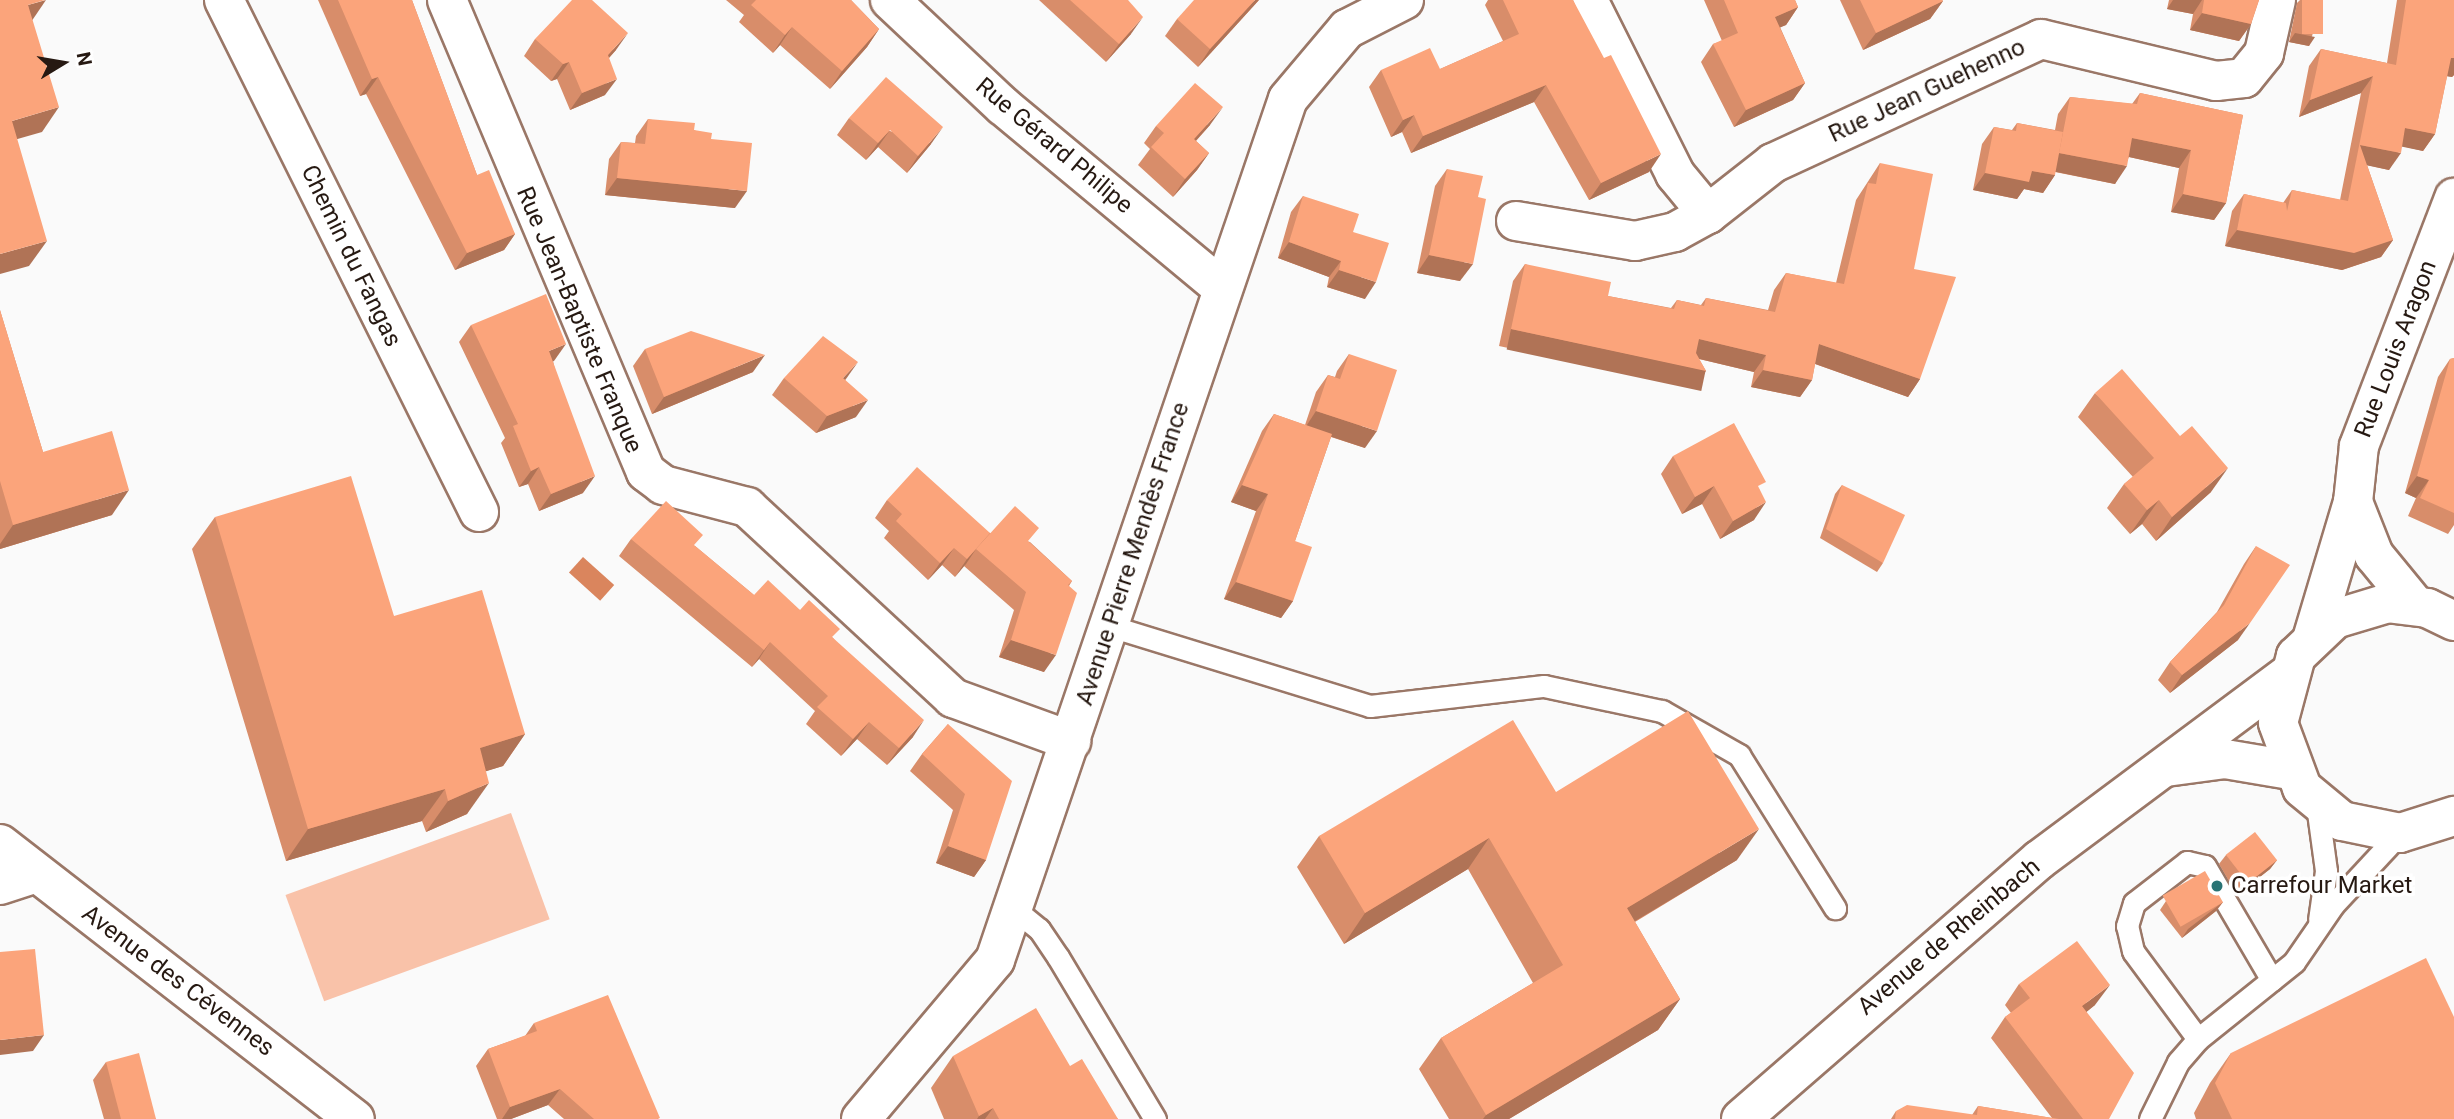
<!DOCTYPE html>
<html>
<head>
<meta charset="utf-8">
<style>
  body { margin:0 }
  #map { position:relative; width:2454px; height:1119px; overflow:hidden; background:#fafafa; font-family:Roboto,sans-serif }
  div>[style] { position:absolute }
  .green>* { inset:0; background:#f9c2a9; transform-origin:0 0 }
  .water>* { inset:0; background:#da855d; transform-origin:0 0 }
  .roads { filter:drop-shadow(2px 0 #9a7767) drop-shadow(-2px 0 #9a7767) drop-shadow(0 2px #9a7767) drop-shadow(0 -2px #9a7767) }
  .service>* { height:21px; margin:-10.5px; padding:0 10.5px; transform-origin:10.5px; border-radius:10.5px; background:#fff }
  .minor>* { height:38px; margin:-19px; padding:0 19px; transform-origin:19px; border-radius:19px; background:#fff }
  .tertiary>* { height:38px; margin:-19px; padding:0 19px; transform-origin:19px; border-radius:19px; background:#fff }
  .wall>* { inset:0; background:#d88d6a }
  .shaded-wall>* { inset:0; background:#b07356; transform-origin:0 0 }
  .building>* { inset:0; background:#fba47b; transform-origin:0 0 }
  .dots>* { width:19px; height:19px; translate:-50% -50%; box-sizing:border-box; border:4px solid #fff; border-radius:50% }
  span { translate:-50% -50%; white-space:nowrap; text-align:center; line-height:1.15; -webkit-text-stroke:7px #fff; paint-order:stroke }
  .street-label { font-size:24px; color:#261912 }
  .poi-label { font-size:24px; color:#261912 }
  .left { translate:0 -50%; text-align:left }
  .north { position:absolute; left:28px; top:28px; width:70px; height:70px; -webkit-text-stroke:5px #fff; paint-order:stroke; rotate:79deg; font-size:19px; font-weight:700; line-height:28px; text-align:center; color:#261912 }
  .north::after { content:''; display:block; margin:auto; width:24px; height:32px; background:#261912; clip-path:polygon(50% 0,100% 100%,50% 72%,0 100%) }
</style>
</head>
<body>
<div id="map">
  <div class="green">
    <div style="left:511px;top:813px;width:113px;height:240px;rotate:70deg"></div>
  </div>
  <div class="water">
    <div style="left:583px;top:557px;width:42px;height:21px;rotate:42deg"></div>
  </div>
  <div class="roads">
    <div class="service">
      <div style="left:1110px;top:626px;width:272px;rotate:17.1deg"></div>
      <div style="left:1370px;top:706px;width:175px;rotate:-6.6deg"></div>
      <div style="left:1544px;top:686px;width:121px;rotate:12deg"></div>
      <div style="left:1662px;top:711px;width:89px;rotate:29.7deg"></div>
      <div style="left:1739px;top:755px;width:181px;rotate:57.9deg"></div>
      <div style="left:2317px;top:805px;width:67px;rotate:82.2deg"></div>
      <div style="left:2326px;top:871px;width:49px;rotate:98.1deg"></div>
      <div style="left:1014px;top:909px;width:32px;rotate:39deg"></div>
      <div style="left:1039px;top:929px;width:34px;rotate:56deg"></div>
      <div style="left:1058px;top:957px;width:189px;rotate:59.1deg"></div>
      <div style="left:2198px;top:1039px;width:109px;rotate:-126.5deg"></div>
      <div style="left:2133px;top:951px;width:26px;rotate:-103deg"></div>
      <div style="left:2127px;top:926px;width:24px;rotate:-73deg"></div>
      <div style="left:2134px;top:903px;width:67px;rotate:-37.7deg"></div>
      <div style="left:2187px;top:862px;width:18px;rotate:13deg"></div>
      <div style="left:2205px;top:866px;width:132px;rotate:59.6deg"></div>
      <div style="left:2150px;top:1119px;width:64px;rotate:-63.8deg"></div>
      <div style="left:2178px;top:1062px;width:30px;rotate:-49deg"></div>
      <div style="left:2198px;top:1039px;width:123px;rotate:-38.7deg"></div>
      <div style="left:2294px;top:962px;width:69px;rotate:-55.6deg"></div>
      <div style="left:2333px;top:905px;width:98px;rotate:-47.1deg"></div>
    </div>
    <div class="minor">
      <div style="left:224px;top:0;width:572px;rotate:63.52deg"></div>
      <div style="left:447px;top:0;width:512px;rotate:67.14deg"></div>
      <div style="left:646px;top:472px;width:21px;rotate:37deg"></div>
      <div style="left:663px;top:485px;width:87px;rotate:14.7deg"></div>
      <div style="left:747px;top:507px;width:281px;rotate:42.8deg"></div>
      <div style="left:953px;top:698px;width:126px;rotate:20deg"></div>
      <div style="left:890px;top:0;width:155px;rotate:43.2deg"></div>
      <div style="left:1003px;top:106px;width:285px;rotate:39.7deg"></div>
      <div style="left:1588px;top:0;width:195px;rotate:63.4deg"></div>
      <div style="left:1675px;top:174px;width:52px;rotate:50.5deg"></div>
      <div style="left:1708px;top:214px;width:83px;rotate:-38.1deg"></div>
      <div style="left:1773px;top:163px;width:295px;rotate:-24.8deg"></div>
      <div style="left:2041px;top:39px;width:180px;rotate:13.5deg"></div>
      <div style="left:2216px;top:81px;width:28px;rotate:-6deg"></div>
      <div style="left:2244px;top:78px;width:32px;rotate:-51deg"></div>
      <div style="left:2264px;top:53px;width:54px;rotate:-77.2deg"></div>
      <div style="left:1516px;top:221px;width:121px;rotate:9.5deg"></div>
      <div style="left:1635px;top:241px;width:41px;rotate:-12.7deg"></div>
      <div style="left:1675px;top:232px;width:38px;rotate:-29deg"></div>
      <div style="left:2353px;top:502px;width:57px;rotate:68.4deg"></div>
      <div style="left:2374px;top:555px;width:65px;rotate:50.6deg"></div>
      <div style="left:2313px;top:636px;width:140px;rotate:-73.4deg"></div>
      <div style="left:2353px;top:502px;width:56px;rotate:-83.9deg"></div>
      <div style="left:2359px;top:446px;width:266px;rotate:-69deg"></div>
      <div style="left:0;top:885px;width:38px;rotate:-18deg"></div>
      <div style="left:861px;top:1119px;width:208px;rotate:-49.9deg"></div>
      <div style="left:995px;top:960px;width:909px;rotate:-71.21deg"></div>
      <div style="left:1288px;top:99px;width:92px;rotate:-49.9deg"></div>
      <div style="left:1347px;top:29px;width:64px;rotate:-27deg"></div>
    </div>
    <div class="tertiary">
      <div style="left:2454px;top:621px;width:30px;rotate:-154deg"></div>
      <div style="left:2427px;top:608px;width:39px;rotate:-173deg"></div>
      <div style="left:2388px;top:603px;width:55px;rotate:163.2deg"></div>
      <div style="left:2335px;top:619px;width:54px;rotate:136.5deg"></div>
      <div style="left:2296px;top:656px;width:69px;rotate:105deg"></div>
      <div style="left:2278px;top:723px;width:69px;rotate:69.7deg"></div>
      <div style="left:2302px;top:788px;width:52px;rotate:39.5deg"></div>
      <div style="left:2342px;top:821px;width:59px;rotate:11.7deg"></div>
      <div style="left:2400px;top:833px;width:57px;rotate:-17.5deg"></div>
      <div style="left:2166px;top:767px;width:60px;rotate:-7.7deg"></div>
      <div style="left:2225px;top:759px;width:66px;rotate:9.6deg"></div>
      <div style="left:0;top:844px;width:449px;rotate:37.8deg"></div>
      <div style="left:1741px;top:1119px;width:395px;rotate:-41deg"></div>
      <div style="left:2039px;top:860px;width:308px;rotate:-36.7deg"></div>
    </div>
  </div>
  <div class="wall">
    <div style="clip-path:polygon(318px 0,412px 0,477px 175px,515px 234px,504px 250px,455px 270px,366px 94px,360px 96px)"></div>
    <div style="clip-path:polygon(726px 0,851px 0,879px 29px,867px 47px,830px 89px,780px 45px,773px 53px,739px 22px,744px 15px)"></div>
    <div style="clip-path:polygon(1039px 0,1128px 0,1131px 34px,1106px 62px)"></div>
    <div style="clip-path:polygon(1259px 0,1198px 67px,1165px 36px,1177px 19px)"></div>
    <div style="clip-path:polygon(1488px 0,1573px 0,1649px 172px,1589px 200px,1534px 102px,1411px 153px,1402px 132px,1391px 137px,1369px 87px,1381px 70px,1440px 69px,1503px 41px,1485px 5px)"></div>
    <div style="clip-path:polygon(1704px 0,1795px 0,1798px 7px,1786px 25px,1780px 27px,1805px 83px,1793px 100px,1734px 127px,1701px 62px,1713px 44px,1722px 41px)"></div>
    <div style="clip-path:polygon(1840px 0,1942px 0,1943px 1px,1930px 19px,1863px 50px)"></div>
    <div style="clip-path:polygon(2169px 0,2259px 0,2251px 24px,2239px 41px,2190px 30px,2193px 14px,2167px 9px)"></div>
    <div style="clip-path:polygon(2300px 0,2323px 0,2309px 46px,2289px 42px,2297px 3px)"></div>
    <div style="clip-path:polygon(2397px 0,2454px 0,2454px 75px,2452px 77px,2447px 76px,2435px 134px,2423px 151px,2402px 146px,2389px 170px,2367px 165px,2393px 240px,2381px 257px,2342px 270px,2225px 246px,2232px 211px,2244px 194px,2283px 203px,2292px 190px,2340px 200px,2361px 93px,2299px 117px,2309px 66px,2321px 49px,2387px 63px)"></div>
    <div style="clip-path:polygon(535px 39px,616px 50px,609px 58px,605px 95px,570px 110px,557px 79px,551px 81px,524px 56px)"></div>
    <div style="clip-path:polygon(2140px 93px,2243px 115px,2226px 203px,2214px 220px,2171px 212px,2179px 168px,2129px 157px,2115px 184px,2055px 172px,2055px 175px,2043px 193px,2024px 189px,2017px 199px,1973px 190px,1982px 144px,1994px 127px,2012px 130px,2017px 123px,2055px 130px,2058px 114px,2070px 97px,2132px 104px)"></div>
    <div style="clip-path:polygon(849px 118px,931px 144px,907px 173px,878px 147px,866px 160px,837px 135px)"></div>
    <div style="clip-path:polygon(648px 119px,694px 130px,711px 139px,735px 208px,605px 195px,609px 159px,621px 142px,635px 143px,636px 136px)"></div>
    <div style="clip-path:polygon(1210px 125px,1196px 141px,1209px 153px,1197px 170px,1173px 197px,1138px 165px,1150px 149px,1144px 143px,1156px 126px)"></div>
    <div style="clip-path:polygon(1880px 163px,1914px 269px,1920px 379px,1908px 397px,1815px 364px,1812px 380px,1800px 397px,1751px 387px,1754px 372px,1699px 359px,1706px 371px,1694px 388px,1499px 346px,1513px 281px,1525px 264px,1608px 296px,1671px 308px,1677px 300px,1701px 305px,1706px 298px,1768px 310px,1774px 290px,1786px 273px,1836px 283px,1856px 200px)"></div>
    <div style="clip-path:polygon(1447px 169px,1478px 197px,1460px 281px,1417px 273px,1435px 186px)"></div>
    <div style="clip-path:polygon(1303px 196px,1353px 232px,1365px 299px,1327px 287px,1329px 277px,1278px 258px,1291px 212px)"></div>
    <div style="clip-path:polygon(0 310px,43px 452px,112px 515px,0 549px)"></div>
    <div style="clip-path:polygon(471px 325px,554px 361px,553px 361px,583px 493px,539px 511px,528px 484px,519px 487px,501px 443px,505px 438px,459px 342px)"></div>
    <div style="clip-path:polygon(645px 349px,753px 372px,652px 414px,633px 366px)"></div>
    <div style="clip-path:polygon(1349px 354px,1365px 448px,1331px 437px,1295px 541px,1293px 601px,1281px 618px,1224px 599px,1256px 511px,1231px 502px,1262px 431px,1274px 414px,1305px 425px,1316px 392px,1328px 375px,1335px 377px,1337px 371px)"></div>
    <div style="clip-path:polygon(2454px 358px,2454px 525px,2448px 534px,2408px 516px,2416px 498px,2405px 493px,2438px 377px,2450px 359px)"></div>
    <div style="clip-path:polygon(784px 378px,845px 379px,856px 417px,816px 433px,772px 395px)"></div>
    <div style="clip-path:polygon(2095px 393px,2211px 492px,2156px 541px,2142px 524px,2130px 534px,2107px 508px,2124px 484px,2133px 477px,2078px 417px)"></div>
    <div style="clip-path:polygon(1673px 456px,1760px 490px,1754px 520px,1720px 539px,1702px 504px,1682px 514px,1661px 474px)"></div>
    <div style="clip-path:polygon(1842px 485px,1883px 563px,1877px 572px,1820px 538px,1835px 494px)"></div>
    <div style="clip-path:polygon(887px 500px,990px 533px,1030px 542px,1072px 581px,1069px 586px,1044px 672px,999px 657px,1014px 610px,964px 566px,965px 564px,955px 577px,942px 565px,928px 580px,884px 538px,889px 531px,875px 518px)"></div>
    <div style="clip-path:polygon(215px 517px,394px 616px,525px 734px,503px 766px,486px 771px,467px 814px,426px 832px,422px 821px,286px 861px,192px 549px)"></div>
    <div style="clip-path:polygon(631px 539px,695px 546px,754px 595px,800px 610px,833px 638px,913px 737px,887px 765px,857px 739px,841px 756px,806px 724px,815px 711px,759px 659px,752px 667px,619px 556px)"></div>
    <div style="clip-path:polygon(2256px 546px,2238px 640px,2170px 693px,2158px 680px,2170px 662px,2217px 612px,2244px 564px)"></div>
    <div style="clip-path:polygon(948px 724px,986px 860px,974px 877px,936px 863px,953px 810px,910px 771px,922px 754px)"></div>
    <div style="clip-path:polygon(1556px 792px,1737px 860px,1635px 922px,1680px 999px,1658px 1030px,1509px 1119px,1449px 1119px,1419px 1069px,1441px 1038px,1533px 983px,1468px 869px,1344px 944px,1297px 867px,1319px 836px)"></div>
    <div style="clip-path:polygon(2226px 855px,2277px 860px,2270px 869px,2237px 895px,2219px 864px)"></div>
    <div style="clip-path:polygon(2166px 901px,2223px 902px,2216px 911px,2182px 938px,2160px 910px)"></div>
    <div style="clip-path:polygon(2019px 984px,2095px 1005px,2086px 1012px,2109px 1119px,1891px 1119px,1896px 1111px,1972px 1115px,1978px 1106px,2052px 1118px,1991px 1038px,2005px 1017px,2011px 1013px,2005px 1005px)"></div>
    <div style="clip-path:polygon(534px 1023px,659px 1119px,564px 1119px,548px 1105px,511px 1119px,497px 1119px,476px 1066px,488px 1049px,525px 1036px)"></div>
    <div style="clip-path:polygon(2231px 1053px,2454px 1119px,2196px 1119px,2194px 1113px,2210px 1083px)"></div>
    <div style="clip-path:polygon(953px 1056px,1070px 1066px,1118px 1119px,944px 1119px,931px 1088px)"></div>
    <div style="clip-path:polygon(106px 1062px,156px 1119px,104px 1119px,93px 1080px)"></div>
  </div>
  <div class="shaded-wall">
    <div style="clip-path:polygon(46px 0,29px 25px,28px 5px)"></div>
    <div style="clip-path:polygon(1255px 0,1259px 0,1198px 67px,1210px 49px)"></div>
    <div style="clip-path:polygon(2173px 0,2202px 0,2193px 14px,2167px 9px)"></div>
    <div style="clip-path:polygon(1943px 1px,1930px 19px,1863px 50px,1876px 33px)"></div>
    <div style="clip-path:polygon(1798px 7px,1786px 25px,1763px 35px,1775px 17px)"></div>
    <div style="clip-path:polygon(2202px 13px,2251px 24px,2239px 41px,2190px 30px)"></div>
    <div style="clip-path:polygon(1143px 17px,1131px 34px,1106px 62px,1119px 44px)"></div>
    <div style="clip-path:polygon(792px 27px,780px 45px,773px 53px,785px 35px)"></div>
    <div style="clip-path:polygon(879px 29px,867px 47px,830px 89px,842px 71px)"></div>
    <div style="clip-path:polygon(628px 33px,616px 50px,596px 72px,608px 55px)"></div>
    <div style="clip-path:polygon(2295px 33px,2315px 37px,2309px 46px,2289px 42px)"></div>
    <div style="clip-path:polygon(2451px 58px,2454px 58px,2454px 75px,2452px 77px,2439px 75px)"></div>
    <div style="clip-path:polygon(569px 62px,557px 79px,551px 81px,563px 64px)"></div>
    <div style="clip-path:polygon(2373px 76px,2361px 93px,2299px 117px,2310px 100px)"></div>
    <div style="clip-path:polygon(378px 77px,366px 94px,360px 96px,372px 79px)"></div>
    <div style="clip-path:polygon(617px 79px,605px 95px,570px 110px,582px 93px)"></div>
    <div style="clip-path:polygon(1805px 83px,1793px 100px,1734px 127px,1746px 110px)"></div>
    <div style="clip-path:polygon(1546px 85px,1534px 102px,1411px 153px,1423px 136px)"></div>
    <div style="clip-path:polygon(59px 107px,42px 132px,0 144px,12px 121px)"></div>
    <div style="clip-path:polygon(1223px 107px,1210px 125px,1181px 157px,1194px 139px)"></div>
    <div style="clip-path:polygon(1414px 115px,1402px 132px,1391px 137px,1403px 120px)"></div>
    <div style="clip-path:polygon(943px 127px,931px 144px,907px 173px,918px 156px)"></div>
    <div style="clip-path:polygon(2405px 128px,2435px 134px,2423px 151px,2394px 145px)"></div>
    <div style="clip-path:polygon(890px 130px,878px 147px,866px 160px,878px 143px)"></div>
    <div style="clip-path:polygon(2132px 138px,2191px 150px,2179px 168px,2120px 155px)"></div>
    <div style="clip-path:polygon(2360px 145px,2401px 153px,2389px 170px,2356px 163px)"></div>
    <div style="clip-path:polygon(1209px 153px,1197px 170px,1173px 197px,1185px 179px)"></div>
    <div style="clip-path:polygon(2059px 153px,2127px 166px,2115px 184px,2047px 170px)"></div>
    <div style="clip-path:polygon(1661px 154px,1649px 172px,1589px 200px,1601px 183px)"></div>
    <div style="clip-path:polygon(2032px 171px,2055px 175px,2043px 193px,2024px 189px,2017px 199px,1973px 190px,1985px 173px)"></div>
    <div style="clip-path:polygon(617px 178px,747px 191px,735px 208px,605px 195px)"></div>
    <div style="clip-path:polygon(2183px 194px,2226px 203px,2214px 220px,2171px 212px)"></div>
    <div style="clip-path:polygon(2237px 230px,2393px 240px,2381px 257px,2342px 270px,2225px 246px)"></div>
    <div style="clip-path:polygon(515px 234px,504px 250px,455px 270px,467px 253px)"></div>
    <div style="clip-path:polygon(47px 241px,29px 266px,0 274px,0 254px)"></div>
    <div style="clip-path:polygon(1289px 242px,1341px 261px,1329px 277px,1278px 258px)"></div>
    <div style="clip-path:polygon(1429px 255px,1473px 264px,1460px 281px,1417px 273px)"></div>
    <div style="clip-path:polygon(1339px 270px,1376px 282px,1365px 299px,1327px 287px)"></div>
    <div style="left:1511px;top:329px;width:199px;height:21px;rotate:12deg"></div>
    <div style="clip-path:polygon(1699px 339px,1766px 355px,1754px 372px,1687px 356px)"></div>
    <div style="clip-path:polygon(566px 344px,554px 361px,537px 368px,549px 351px)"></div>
    <div style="clip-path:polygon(1819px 344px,1920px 379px,1908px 397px,1807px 361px)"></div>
    <div style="clip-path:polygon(765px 355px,753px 372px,652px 414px,664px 397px)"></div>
    <div style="clip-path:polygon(858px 362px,846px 379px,831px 395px,843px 378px)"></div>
    <div style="clip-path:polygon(1763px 370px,1812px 380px,1800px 397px,1751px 387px)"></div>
    <div style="clip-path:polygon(868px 400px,856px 417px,816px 433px,827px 416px)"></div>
    <div style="clip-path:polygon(1316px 411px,1377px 431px,1365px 448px,1305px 428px)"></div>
    <div style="clip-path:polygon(539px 467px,528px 484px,519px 487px,531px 471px)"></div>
    <div style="clip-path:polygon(2228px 468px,2211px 492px,2156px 541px,2172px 517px)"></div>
    <div style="clip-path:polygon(595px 476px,583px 493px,539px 511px,551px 494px)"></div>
    <div style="clip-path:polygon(2417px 476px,2429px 480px,2416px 498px,2405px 493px)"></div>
    <div style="clip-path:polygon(1242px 485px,1268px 494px,1256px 511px,1231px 502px)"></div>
    <div style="clip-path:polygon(1714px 486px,1702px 504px,1682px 514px,1695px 497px)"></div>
    <div style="clip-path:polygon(129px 490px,112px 515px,0 549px,0 544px,13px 525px)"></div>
    <div style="clip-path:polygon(2159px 500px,2142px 524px,2130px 534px,2147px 510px)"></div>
    <div style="clip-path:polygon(1766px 502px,1754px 520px,1720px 539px,1733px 521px)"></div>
    <div style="clip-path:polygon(954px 548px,942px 565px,928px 580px,940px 563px)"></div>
    <div style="clip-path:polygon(976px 549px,966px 564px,955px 577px,967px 559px)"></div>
    <div style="clip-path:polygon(1236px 582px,1293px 601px,1281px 618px,1224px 599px)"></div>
    <div style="clip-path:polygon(2250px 623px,2238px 640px,2170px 693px,2182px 675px)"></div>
    <div style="clip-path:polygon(1011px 640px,1056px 655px,1044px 672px,999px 657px)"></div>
    <div style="clip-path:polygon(770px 642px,759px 659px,752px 667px,764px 650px)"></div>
    <div style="clip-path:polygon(924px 720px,913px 737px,887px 765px,899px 748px)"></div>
    <div style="clip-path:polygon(869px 722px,857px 739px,841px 756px,853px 739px)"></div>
    <div style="clip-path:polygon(525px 734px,503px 766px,458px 780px,480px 748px)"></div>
    <div style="clip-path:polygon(489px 783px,467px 814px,426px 832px,448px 801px)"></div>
    <div style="clip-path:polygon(445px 789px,422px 821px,286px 861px,308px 829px)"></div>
    <div style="clip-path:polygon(1759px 829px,1737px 860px,1605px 939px,1627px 908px)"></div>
    <div style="clip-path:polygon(1489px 838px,1468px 869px,1344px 944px,1365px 913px)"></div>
    <div style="clip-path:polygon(948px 846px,986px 860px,974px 877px,936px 863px)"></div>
    <div style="clip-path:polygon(2277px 860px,2270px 869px,2237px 895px,2244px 886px)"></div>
    <div style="clip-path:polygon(2223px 902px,2216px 911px,2182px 938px,2188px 929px)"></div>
    <div style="clip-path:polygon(2110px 985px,2095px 1005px,2068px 1027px,2082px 1006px)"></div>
    <div style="clip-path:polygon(1680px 999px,1658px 1030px,1509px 1119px,1483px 1119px,1486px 1115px)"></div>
    <div style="clip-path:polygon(44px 1035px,33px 1051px,0 1055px,0 1040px)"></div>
    <div style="clip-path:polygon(560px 1089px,548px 1105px,511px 1119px,502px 1119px,510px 1107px)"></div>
    <div style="clip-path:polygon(993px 1108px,985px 1119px,977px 1119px,979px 1116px)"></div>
  </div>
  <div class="building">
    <div style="clip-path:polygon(0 0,45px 0,28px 5px,59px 107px,12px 121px,47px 241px,0 254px)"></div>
    <div style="clip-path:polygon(338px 0,412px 0,477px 175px,489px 170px,515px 234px,467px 253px,378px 77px,372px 79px)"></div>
    <div style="clip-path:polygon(572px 0,592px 0,628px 33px,608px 55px,617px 79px,582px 93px,569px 62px,563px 64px,535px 39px)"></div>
    <div style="clip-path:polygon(756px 0,851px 0,879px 29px,842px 71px,792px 27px,785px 35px,751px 5px)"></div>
    <div style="clip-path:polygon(1070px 0,1128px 0,1143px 17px,1119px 44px)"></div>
    <div style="clip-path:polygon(1194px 0,1255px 0,1210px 49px,1177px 19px)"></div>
    <div style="clip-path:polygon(1503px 0,1573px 0,1604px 58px,1611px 55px,1661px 154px,1601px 183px,1546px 85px,1423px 136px,1414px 115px,1403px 120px,1381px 70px,1430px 48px,1440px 69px,1519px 34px)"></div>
    <div style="clip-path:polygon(1724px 0,1795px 0,1798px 7px,1775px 17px,1805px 83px,1746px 110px,1713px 44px,1738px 33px)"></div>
    <div style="clip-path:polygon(1860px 0,1942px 0,1943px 1px,1876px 33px)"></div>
    <div style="clip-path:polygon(2204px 0,2259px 0,2251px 24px,2202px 13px)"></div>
    <div style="left:2302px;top:0;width:21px;height:34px"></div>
    <div style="clip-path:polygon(2406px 0,2454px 0,2454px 58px,2451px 58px,2435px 134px,2405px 128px,2401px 153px,2360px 145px,2393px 240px,2354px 253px,2237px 230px,2244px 194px,2286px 203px,2287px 211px,2292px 190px,2348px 201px,2373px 76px,2310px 100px,2321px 49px,2396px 65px)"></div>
    <div style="clip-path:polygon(886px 77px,943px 127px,918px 156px,890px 130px,878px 143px,849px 118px)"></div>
    <div style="clip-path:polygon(1195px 83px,1223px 107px,1194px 139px,1209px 153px,1185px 179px,1151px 147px,1164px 133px,1156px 126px)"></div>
    <div style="clip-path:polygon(2140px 93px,2243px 115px,2226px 203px,2183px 194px,2191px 150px,2132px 138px,2127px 166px,2059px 153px,2070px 97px,2137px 104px)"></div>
    <div style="clip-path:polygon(648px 119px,695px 123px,694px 130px,712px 133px,711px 139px,752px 143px,747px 191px,617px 178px,621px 142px,645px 144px)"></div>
    <div style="clip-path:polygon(2017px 123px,2063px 132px,2055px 175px,2032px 171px,2029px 182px,1985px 173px,1994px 127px,2016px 131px)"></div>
    <div style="clip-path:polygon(1880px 163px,1933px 174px,1914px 269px,1956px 277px,1920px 379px,1819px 344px,1812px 380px,1763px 370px,1766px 355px,1699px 339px,1696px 353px,1706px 371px,1511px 329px,1525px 264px,1611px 282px,1608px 296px,1674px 309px,1677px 300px,1704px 306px,1706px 298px,1775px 312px,1786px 273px,1844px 284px,1868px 183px,1876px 184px)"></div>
    <div style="clip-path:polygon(1447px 169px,1483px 176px,1478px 197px,1486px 199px,1473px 264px,1429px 255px)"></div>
    <div style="clip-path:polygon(1303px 196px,1359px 214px,1353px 232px,1389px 243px,1376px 282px,1339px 270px,1341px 261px,1289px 242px)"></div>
    <div style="clip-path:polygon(546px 294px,566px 344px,549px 351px,595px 476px,551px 494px,539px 467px,531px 471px,513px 426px,518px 424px,471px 325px)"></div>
    <div style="clip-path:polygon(0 310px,43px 452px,112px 431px,129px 490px,13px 525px,0 481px)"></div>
    <div style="clip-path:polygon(691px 331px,765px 355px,664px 397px,645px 349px)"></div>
    <div style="clip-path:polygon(823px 336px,858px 362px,843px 378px,868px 400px,827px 416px,784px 378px)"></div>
    <div style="clip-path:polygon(1349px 354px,1397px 370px,1377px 431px,1316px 411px,1328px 375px,1340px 379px)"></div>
    <div style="clip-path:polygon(2454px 358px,2454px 513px,2420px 498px,2429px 480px,2417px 476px,2450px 359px)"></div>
    <div style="clip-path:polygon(2122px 369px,2180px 436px,2192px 426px,2228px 468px,2172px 517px,2159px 500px,2147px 510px,2124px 484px,2154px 458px,2095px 393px)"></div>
    <div style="clip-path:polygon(1274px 414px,1332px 434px,1295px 541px,1312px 547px,1293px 601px,1236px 582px,1268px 494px,1242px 485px)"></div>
    <div style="clip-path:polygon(1734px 423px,1766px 482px,1758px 486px,1766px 502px,1733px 521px,1714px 486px,1695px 497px,1673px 456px)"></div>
    <div style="clip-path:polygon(917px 467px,990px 533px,967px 559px,954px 548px,940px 563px,896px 521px,902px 514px,887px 500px)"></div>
    <div style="clip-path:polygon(351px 476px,394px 616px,482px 590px,525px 734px,480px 748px,489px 783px,448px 801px,445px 789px,308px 829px,215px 517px)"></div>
    <div style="clip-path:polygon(1842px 485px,1905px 515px,1883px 563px,1826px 529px)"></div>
    <div style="clip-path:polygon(666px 501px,703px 535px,694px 545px,754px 595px,768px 580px,800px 610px,809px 600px,840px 629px,832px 637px,924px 720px,899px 748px,869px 722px,853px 739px,817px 707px,828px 696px,770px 642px,764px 650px,631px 539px)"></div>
    <div style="clip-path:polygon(1015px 506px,1039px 528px,1028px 541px,1072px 581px,1068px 585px,1077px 593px,1056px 655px,1011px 640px,1026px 592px,976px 549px)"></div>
    <div style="clip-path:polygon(2256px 546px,2290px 565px,2250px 623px,2182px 675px,2170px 662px,2224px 605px)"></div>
    <div style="clip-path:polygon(1688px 711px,1759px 829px,1627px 908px,1680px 999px,1486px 1115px,1441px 1038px,1563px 965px,1489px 838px,1365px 913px,1319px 836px,1513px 720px,1556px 792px)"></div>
    <div style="clip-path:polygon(948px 724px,1012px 781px,986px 860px,948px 846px,965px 794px,922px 754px)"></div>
    <div style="left:2255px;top:832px;width:36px;height:37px;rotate:52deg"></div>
    <div style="left:2205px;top:871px;width:36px;height:49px;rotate:60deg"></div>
    <div style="clip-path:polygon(2077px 941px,2110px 985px,2082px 1006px,2134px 1073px,2109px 1119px,2083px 1119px,2005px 1017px,2030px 998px,2019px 984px)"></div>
    <div style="clip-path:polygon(35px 949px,44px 1035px,0 1040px,0 952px)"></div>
    <div style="clip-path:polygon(2426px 958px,2454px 1017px,2454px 1119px,2232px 1119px,2215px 1083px,2231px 1053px)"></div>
    <div style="clip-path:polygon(608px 995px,660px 1118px,657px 1119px,594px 1119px,560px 1089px,510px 1107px,488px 1049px,537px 1031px,534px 1023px)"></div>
    <div style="clip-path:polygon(1036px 1008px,1070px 1066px,1082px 1059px,1118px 1119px,999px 1119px,993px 1108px,979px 1116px,953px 1056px)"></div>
    <div style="clip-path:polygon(139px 1053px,156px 1119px,121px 1119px,106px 1062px)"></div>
    <div style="clip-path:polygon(1907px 1105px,1977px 1115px,1978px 1106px,2059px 1119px,1895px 1119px,1896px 1111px)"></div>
  </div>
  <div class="dots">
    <div style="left:2217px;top:886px;background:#297374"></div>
  </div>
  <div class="street-label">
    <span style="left:1927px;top:91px;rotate:-25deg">Rue Jean Guehenno</span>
    <span style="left:1054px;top:146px;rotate:40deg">Rue Gérard Philipe</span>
    <span style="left:351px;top:256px;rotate:64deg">Chemin du Fangas</span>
    <span style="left:579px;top:320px;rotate:67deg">Rue Jean-Baptiste Franque</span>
    <span style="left:2396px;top:349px;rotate:-69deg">Rue Louis Aragon</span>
    <span style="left:1133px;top:554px;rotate:-72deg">Avenue Pierre Mendès France</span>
    <span style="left:1949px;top:937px;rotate:-40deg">Avenue de Rheinbach</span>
    <span style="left:178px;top:981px;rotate:37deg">Avenue des Cévennes</span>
  </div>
  <div class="poi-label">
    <span class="left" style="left:2231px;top:886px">Carrefour Market</span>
  </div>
  <div class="north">N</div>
</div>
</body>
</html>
